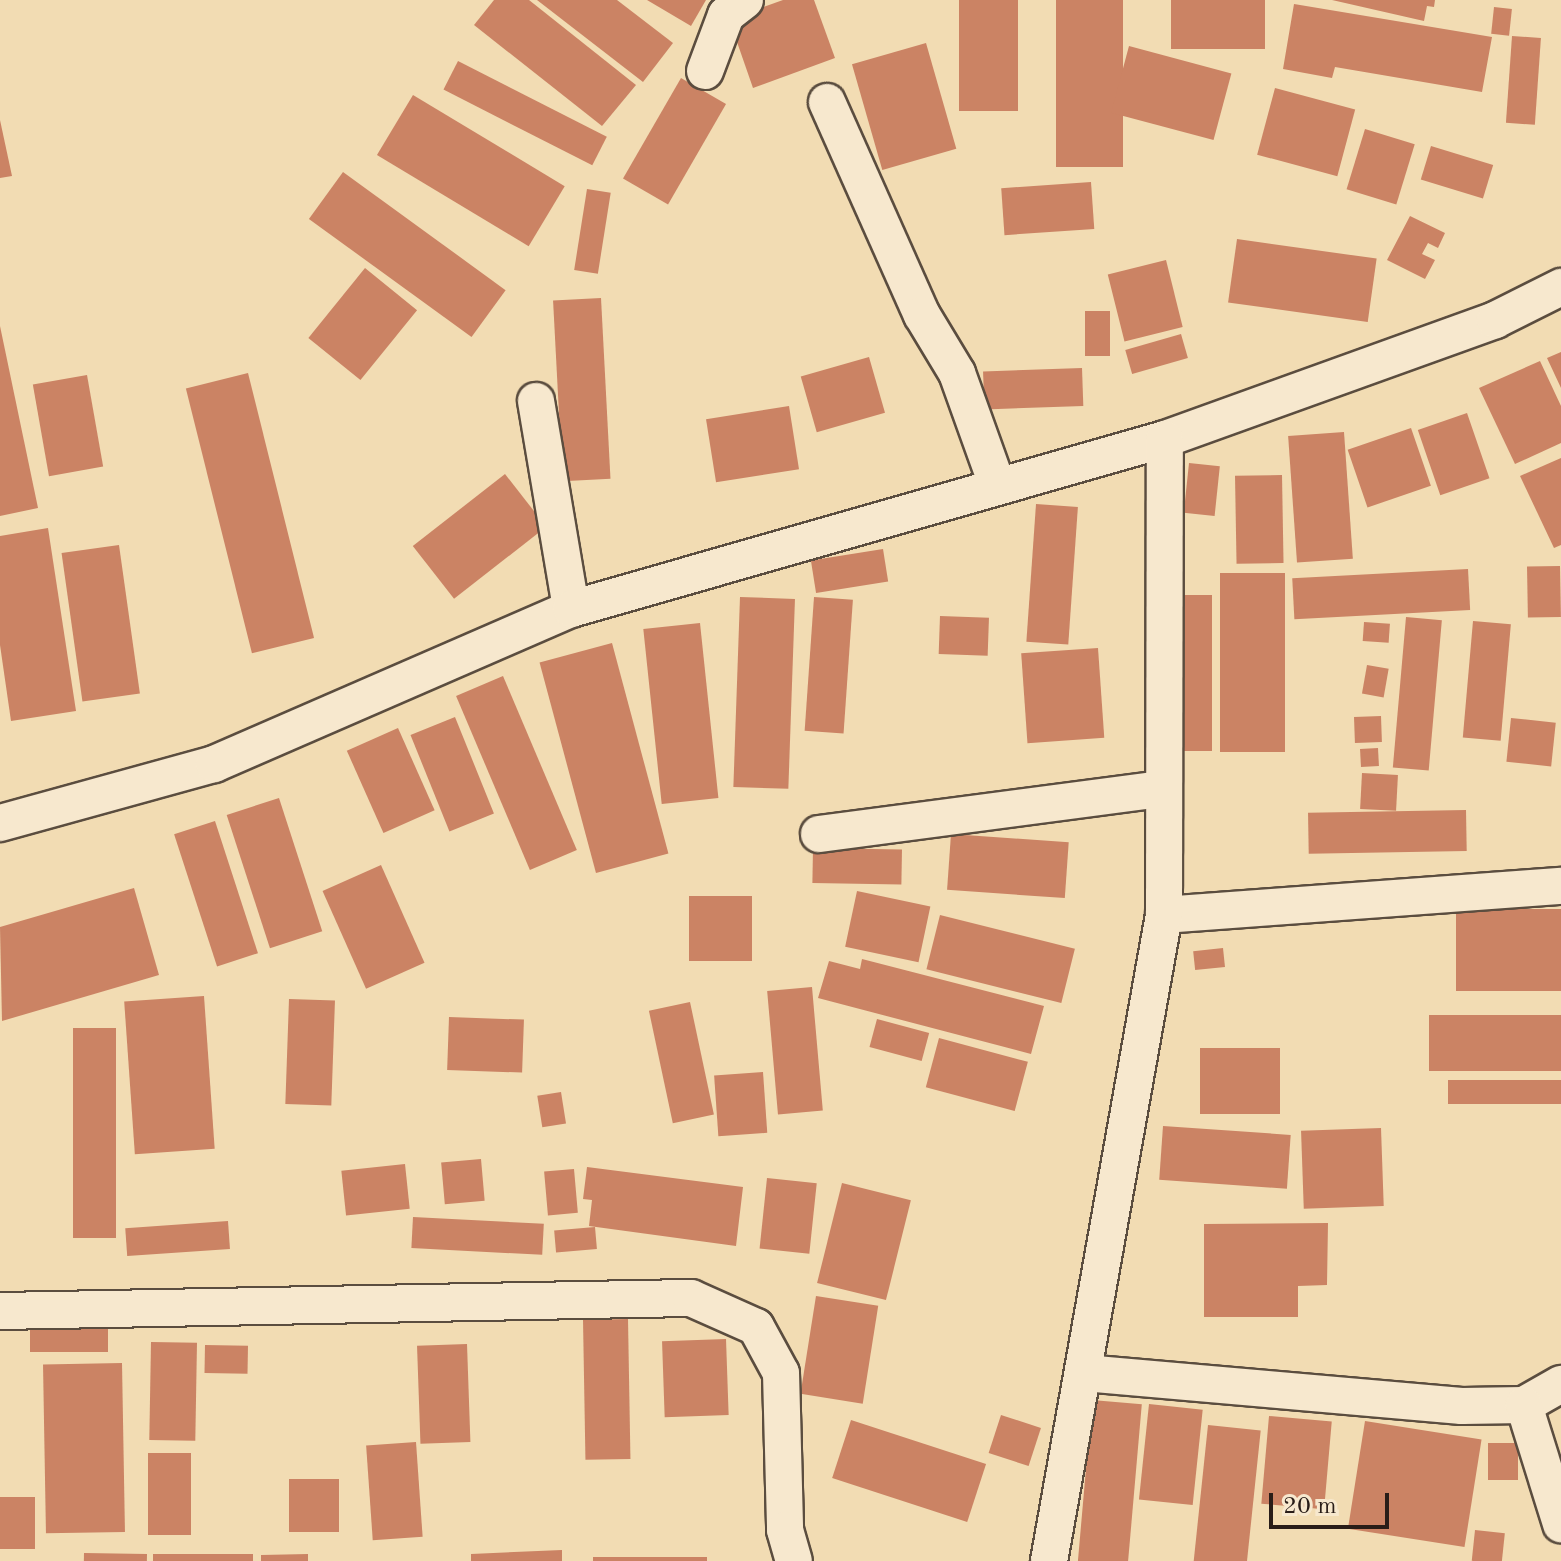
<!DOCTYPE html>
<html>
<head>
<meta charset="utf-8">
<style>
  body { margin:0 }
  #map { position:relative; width:1561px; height:1561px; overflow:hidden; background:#f2dcb3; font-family:"Old Standard TT",serif }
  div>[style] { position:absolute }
  .building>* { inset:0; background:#cb8364; transform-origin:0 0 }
  .roads { filter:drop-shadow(2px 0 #5b4d3f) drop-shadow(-2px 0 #5b4d3f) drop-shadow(0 2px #5b4d3f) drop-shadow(0 -2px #5b4d3f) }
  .minor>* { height:36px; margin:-18px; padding:0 18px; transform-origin:18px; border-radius:18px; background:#f7e8ce }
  span { translate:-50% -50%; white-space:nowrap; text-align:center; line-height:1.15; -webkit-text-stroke:6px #f7e8ce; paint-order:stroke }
  .scale { position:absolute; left:1269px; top:1493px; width:120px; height:36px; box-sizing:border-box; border:4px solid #291d18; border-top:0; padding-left:10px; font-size:24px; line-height:28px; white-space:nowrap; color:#291d18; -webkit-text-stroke:6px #f7e8ce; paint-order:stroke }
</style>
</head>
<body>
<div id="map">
  <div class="building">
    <div style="clip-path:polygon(494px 0,529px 0,636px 85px,602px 126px,474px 25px)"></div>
    <div style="clip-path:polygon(537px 0,617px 0,673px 43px,643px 82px)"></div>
    <div style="clip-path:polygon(647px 0,706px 0,691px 26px)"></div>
    <div style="clip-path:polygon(783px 0,814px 0,835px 58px,753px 88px,729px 19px)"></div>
    <div style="left:959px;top:0;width:59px;height:111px"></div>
    <div style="left:1056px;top:0;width:67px;height:167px"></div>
    <div style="left:1171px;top:0;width:94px;height:49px"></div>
    <div style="clip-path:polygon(1332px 0,1435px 0,1434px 7px,1427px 6px,1424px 21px)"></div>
    <div style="clip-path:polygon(1294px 4px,1492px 37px,1482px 92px,1335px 67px,1332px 78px,1283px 69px)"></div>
    <div style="left:1494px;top:7px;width:18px;height:27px;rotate:6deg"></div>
    <div style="left:1512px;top:36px;width:29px;height:87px;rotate:4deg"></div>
    <div style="left:926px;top:43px;width:110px;height:77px;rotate:74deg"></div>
    <div style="left:1129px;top:46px;width:106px;height:69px;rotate:15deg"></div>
    <div style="left:458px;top:61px;width:167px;height:32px;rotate:27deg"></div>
    <div style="left:681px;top:78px;width:52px;height:116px;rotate:30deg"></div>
    <div style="left:1275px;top:88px;width:83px;height:69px;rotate:15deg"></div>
    <div style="left:413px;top:95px;width:177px;height:70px;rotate:31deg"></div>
    <div style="clip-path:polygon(0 120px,12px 176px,0 178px)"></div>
    <div style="left:1365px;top:129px;width:52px;height:63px;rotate:17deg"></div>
    <div style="left:1431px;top:146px;width:65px;height:35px;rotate:17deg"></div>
    <div style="left:343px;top:172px;width:201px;height:58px;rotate:36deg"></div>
    <div style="left:1091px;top:182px;width:47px;height:90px;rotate:86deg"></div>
    <div style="left:587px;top:189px;width:24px;height:82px;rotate:9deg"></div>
    <div style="clip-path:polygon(1410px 216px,1445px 233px,1438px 248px,1428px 243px,1422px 254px,1435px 260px,1425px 279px,1387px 260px)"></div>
    <div style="left:1237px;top:239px;width:141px;height:64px;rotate:8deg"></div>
    <div style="left:1166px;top:260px;width:69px;height:60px;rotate:76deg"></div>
    <div style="left:365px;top:268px;width:67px;height:90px;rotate:39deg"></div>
    <div style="left:601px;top:298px;width:181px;height:48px;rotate:87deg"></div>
    <div style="left:1085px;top:311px;width:25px;height:45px"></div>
    <div style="clip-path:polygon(0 326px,38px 508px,0 516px)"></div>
    <div style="left:1181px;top:334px;width:25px;height:58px;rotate:74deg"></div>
    <div style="clip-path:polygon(1561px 352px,1561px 388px,1547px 358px)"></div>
    <div style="left:869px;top:357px;width:58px;height:71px;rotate:74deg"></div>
    <div style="clip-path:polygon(1540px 361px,1561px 406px,1561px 443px,1515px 464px,1479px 388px)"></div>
    <div style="left:1082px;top:368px;width:38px;height:99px;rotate:88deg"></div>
    <div style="left:248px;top:373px;width:273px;height:64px;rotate:76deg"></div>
    <div style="left:87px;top:375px;width:93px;height:55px;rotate:80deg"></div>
    <div style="left:789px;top:406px;width:64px;height:84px;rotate:81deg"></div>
    <div style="left:1467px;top:413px;width:69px;height:52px;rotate:71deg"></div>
    <div style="left:1411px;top:428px;width:61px;height:67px;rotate:71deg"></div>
    <div style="left:1344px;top:432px;width:127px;height:56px;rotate:86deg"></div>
    <div style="clip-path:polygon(1561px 458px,1561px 545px,1554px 548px,1520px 476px)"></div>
    <div style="left:1189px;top:463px;width:31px;height:50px;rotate:6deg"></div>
    <div style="left:505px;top:474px;width:67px;height:117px;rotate:52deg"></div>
    <div style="left:1282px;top:475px;width:88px;height:47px;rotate:89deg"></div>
    <div style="left:1036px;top:504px;width:42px;height:138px;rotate:4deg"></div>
    <div style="clip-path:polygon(48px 528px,76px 711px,11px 721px,0 645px,0 536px)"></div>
    <div style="left:119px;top:545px;width:150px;height:58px;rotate:82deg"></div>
    <div style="left:883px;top:549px;width:33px;height:73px;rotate:81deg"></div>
    <div style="left:1560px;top:566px;width:51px;height:33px;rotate:89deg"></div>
    <div style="left:1468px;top:569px;width:41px;height:176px;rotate:87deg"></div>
    <div style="left:1285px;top:573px;width:179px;height:65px;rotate:90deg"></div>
    <div style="left:1179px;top:595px;width:33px;height:156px"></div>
    <div style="left:740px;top:597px;width:55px;height:190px;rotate:2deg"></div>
    <div style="left:814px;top:597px;width:39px;height:134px;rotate:4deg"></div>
    <div style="left:940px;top:616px;width:49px;height:38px;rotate:2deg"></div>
    <div style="left:1406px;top:617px;width:36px;height:151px;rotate:5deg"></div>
    <div style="left:1473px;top:621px;width:38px;height:117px;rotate:5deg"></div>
    <div style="left:1364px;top:622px;width:26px;height:19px;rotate:4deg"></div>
    <div style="left:700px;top:623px;width:176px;height:57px;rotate:84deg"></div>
    <div style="left:612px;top:643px;width:218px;height:75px;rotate:75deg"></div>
    <div style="left:1098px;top:648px;width:90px;height:77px;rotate:86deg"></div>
    <div style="left:1367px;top:665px;width:22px;height:29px;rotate:10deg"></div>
    <div style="left:503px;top:676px;width:189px;height:51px;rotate:67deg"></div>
    <div style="left:1381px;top:716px;width:26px;height:27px;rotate:88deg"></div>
    <div style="left:455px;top:717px;width:104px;height:48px;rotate:68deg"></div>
    <div style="left:1511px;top:718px;width:45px;height:44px;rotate:6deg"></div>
    <div style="left:398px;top:728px;width:90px;height:56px;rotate:66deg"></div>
    <div style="left:1378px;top:748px;width:18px;height:18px;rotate:87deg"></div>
    <div style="left:1362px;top:773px;width:36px;height:36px;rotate:3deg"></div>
    <div style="left:279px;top:798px;width:140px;height:55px;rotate:72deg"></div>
    <div style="left:1466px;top:810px;width:41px;height:158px;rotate:89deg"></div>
    <div style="left:215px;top:821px;width:139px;height:43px;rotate:72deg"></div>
    <div style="left:951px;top:834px;width:118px;height:56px;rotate:4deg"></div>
    <div style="left:813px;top:848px;width:89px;height:35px;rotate:1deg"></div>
    <div style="left:381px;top:865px;width:107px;height:64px;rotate:66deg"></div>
    <div style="clip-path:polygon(134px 888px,159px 975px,2px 1021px,0 927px)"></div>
    <div style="left:857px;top:891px;width:75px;height:57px;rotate:12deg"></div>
    <div style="left:752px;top:896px;width:65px;height:63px;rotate:90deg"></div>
    <div style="left:1561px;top:909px;width:82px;height:105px;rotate:90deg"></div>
    <div style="left:940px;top:915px;width:139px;height:56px;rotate:14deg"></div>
    <div style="left:1223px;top:948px;width:19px;height:30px;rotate:84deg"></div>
    <div style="clip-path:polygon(862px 959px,1044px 1006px,1031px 1054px,818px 998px,829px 961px,860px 969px)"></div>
    <div style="left:812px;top:987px;width:124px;height:45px;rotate:85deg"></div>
    <div style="left:204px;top:996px;width:153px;height:80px;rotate:86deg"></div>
    <div style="left:289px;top:999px;width:46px;height:105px;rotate:2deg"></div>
    <div style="left:690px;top:1002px;width:115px;height:42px;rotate:78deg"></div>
    <div style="left:1561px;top:1015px;width:56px;height:132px;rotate:90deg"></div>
    <div style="left:449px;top:1017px;width:75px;height:53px;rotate:2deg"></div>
    <div style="left:877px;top:1019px;width:54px;height:29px;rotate:15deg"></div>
    <div style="left:73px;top:1028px;width:43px;height:210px"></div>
    <div style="left:939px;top:1038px;width:92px;height:51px;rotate:15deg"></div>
    <div style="left:1200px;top:1048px;width:80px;height:66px"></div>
    <div style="left:763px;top:1072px;width:61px;height:49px;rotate:86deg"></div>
    <div style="left:1561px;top:1080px;width:24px;height:113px;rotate:90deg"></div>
    <div style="left:561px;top:1092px;width:32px;height:24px;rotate:81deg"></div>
    <div style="left:1163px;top:1126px;width:128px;height:54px;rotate:4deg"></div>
    <div style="left:1381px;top:1128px;width:78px;height:80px;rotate:88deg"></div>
    <div style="left:481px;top:1159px;width:42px;height:40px;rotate:85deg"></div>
    <div style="left:405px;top:1164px;width:45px;height:64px;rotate:84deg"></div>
    <div style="clip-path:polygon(587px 1167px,743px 1187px,736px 1246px,589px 1226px,592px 1200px,583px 1199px)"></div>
    <div style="left:574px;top:1169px;width:44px;height:30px;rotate:85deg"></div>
    <div style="left:767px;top:1178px;width:50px;height:71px;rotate:6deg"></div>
    <div style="left:842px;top:1183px;width:71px;height:103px;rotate:14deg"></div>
    <div style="left:413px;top:1217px;width:131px;height:31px;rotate:3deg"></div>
    <div style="left:228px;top:1221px;width:28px;height:103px;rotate:86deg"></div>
    <div style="clip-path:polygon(1328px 1223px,1327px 1285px,1298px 1286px,1298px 1317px,1204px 1317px,1204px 1224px)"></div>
    <div style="left:595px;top:1227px;width:22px;height:41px;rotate:85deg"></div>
    <div style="left:816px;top:1296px;width:63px;height:99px;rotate:9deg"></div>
    <div style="left:628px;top:1319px;width:140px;height:45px;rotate:89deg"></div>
    <div style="left:108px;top:1323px;width:29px;height:78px;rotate:90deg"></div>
    <div style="left:726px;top:1339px;width:76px;height:64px;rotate:88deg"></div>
    <div style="left:151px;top:1342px;width:46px;height:98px;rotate:1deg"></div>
    <div style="left:467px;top:1344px;width:98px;height:50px;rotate:88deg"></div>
    <div style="left:205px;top:1345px;width:43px;height:28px;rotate:1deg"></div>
    <div style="left:122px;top:1363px;width:169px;height:79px;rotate:89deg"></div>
    <div style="left:1092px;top:1400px;width:50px;height:162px;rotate:5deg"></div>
    <div style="left:1149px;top:1404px;width:54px;height:96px;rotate:6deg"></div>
    <div style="left:1001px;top:1415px;width:42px;height:40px;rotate:18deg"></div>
    <div style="left:1269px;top:1416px;width:63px;height:88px;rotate:5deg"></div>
    <div style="left:851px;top:1420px;width:142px;height:61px;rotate:18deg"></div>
    <div style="left:1365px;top:1421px;width:118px;height:109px;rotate:9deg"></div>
    <div style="left:1208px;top:1425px;width:53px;height:137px;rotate:6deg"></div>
    <div style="left:416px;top:1442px;width:95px;height:50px;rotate:86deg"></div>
    <div style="left:1488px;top:1443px;width:30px;height:37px"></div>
    <div style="left:148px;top:1453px;width:43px;height:82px"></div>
    <div style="left:289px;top:1479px;width:50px;height:53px"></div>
    <div style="left:35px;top:1497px;width:52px;height:35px;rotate:90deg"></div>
    <div style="left:1475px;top:1530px;width:30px;height:31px;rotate:6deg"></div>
    <div style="clip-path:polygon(562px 1550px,562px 1561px,471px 1561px,471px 1554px)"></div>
    <div style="left:84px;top:1553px;width:63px;height:8px;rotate:1deg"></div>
    <div style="left:153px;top:1554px;width:100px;height:7px"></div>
    <div style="clip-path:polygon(308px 1554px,308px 1561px,261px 1561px,261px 1555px)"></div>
    <div style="left:593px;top:1557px;width:114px;height:4px"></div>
  </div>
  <div class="roads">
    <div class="minor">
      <div style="left:705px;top:71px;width:60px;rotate:-69.4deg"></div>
      <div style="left:726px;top:15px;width:24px;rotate:-38deg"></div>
      <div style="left:827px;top:102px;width:233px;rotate:66deg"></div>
      <div style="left:922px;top:315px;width:68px;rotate:58.9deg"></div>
      <div style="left:957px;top:373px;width:119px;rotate:70.3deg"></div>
      <div style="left:536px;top:401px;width:211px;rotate:80.4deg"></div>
      <div style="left:0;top:823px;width:222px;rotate:-15.4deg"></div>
      <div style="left:214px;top:764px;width:389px;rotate:-23.5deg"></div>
      <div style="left:571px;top:609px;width:618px;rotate:-15.97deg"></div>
      <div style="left:1165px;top:439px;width:351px;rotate:-19.8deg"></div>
      <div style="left:1495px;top:320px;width:74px;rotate:-26.6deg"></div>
      <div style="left:819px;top:834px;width:346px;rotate:-7.5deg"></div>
      <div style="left:1164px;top:915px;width:398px;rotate:-4.2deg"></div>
      <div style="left:0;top:1311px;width:691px;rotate:-1.08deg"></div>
      <div style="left:691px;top:1298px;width:71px;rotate:24deg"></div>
      <div style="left:756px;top:1327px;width:52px;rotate:61.5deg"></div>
      <div style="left:781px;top:1373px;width:157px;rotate:88.5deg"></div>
      <div style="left:785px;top:1530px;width:32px;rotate:74deg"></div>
      <div style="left:1084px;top:1373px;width:379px;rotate:5deg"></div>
      <div style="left:1462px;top:1406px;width:62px;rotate:-0.9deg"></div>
      <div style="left:1524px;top:1405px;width:43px;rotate:-29.6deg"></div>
      <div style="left:1524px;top:1405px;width:125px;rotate:72.7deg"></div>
      <div style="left:1049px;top:1561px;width:656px;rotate:-79.91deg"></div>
      <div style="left:1164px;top:915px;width:476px;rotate:-89.9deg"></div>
    </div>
  </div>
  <div class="scale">20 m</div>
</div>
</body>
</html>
